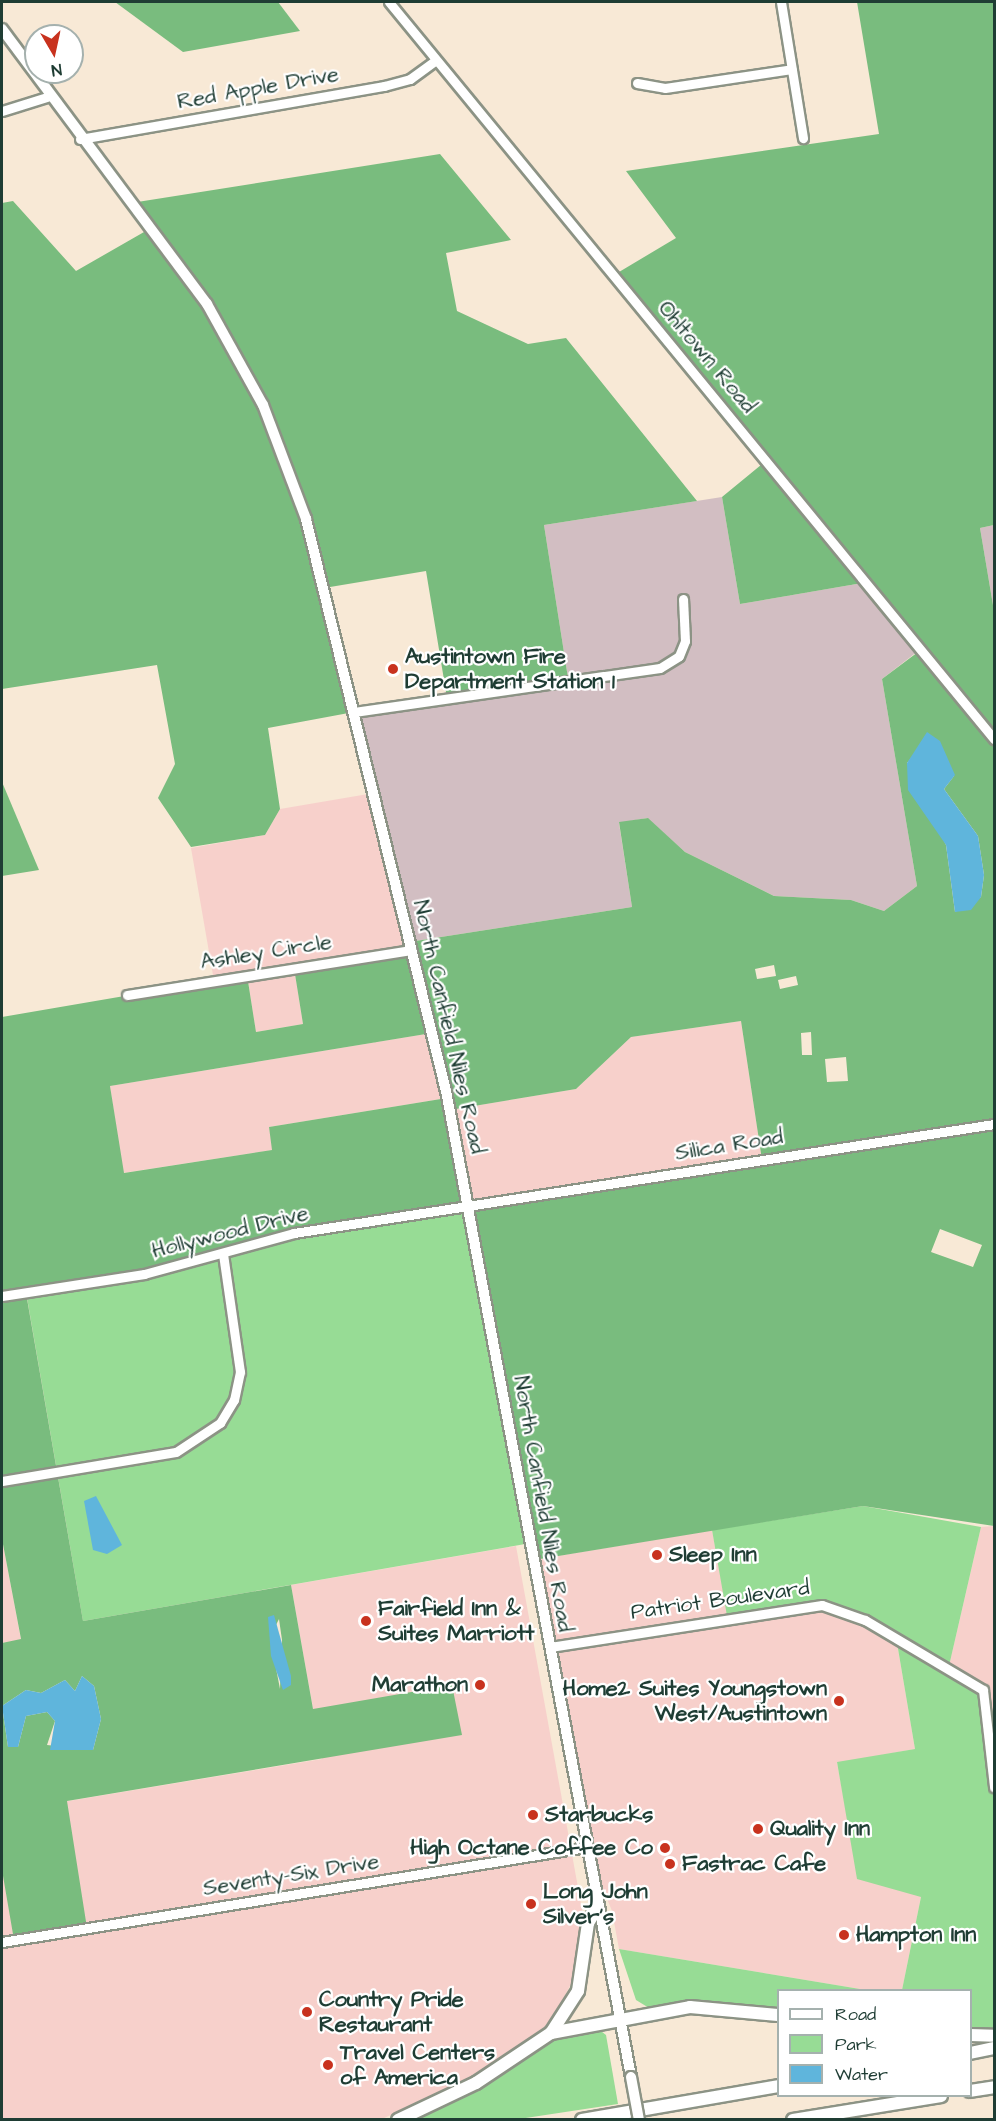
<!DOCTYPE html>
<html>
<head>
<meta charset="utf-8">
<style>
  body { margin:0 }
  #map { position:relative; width:996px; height:2121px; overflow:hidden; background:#f8e9d6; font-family:"Architects Daughter",sans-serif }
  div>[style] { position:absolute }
  .built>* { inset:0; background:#f7d0cb }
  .industrial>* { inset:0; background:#d2bec2 }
  .green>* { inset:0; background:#97dc95 }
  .forest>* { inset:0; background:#79bc7e }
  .water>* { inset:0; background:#5fb5dc }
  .roads { filter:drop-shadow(2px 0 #8c9385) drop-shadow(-2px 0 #8c9385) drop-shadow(0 2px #8c9385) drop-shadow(0 -2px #8c9385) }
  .minor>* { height:9px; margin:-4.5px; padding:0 4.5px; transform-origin:4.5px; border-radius:4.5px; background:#fff }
  .major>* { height:10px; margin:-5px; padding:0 5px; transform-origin:5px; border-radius:5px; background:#fff }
  .highway>* { height:12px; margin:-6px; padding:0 6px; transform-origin:6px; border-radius:6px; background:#fff }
  .bridges { filter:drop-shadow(2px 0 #8c9385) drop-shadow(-2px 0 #8c9385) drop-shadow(0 2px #8c9385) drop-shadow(0 -2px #8c9385) }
  .major-bridge>* { height:10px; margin:-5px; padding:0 5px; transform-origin:5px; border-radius:5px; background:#fff }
  .dots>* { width:16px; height:16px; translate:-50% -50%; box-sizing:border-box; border:3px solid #fff; border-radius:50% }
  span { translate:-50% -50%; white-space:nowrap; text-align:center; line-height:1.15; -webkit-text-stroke:4.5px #fff; paint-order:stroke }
  .street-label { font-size:22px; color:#1f3d34 }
  .poi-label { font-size:22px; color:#1f3d34; font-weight:700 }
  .left { translate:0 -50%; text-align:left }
  .right { translate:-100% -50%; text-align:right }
  .frame { position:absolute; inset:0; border:3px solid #1f3d34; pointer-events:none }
  .legend { position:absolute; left:777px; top:1989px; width:195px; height:108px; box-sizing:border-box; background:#fff; border:2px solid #a5b1ae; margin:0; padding:8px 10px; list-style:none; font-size:18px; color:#1f3d34 }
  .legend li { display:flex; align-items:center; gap:12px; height:30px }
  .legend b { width:30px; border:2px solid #a5b1ae }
  .north { position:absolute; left:24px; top:24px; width:60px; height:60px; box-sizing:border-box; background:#fff; border:2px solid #a5b1ae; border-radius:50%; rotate:171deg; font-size:16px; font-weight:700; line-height:24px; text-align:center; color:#1f3d34 }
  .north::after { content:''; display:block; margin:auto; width:21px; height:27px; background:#c8321e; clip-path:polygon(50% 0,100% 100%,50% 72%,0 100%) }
</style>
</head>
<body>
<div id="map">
  <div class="built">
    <div style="clip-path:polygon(374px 793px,411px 950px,294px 968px,303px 1024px,256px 1032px,247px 975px,214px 981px,191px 848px,265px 835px,280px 809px)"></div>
    <div style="clip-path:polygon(741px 1021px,762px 1160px,469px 1206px,450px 1110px,576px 1089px,631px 1037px)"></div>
    <div style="clip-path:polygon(432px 1033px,447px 1098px,269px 1127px,273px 1150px,123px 1173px,110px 1086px)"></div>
    <div style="clip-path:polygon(994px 1526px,994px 1787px,949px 1666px,981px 1527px)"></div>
    <div style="clip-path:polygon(712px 1530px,728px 1616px,814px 1604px,896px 1637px,915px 1749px,837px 1763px,845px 1805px,921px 1897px,902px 1990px,866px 1990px,619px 1949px,612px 1911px,586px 1847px,534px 1560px)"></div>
    <div style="clip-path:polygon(2px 1539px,21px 1640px,2px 1643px)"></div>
    <div style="clip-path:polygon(516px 1546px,583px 1915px,579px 1969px,549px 2025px,474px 2077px,382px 2119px,2px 2120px,2px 1812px,322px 1759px,291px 1585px)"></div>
  </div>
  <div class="industrial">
    <div style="clip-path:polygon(722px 497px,740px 604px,868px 582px,922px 648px,882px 679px,917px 886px,884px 911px,851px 900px,774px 896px,685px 852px,647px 818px,619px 823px,632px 907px,409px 942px,354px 712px,568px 678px,544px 525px)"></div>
    <div style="clip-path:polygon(994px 525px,994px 611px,980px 528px)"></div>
  </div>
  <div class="green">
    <div style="clip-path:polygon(469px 1206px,531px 1543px,83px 1621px,26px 1292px,270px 1239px)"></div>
    <div style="clip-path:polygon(863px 1506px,981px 1527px,949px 1666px,983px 1690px,994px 1787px,994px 2036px,971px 2035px,970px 1990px,902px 1990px,921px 1897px,857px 1879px,837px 1762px,915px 1749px,896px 1637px,834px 1607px,727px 1616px,712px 1530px)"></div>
    <div style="clip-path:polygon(619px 1949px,866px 1990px,778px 1990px,778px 2015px,654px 2011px,636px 2000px)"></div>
    <div style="clip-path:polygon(597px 2028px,606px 2035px,618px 2104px,519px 2119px,409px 2120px,559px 2036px)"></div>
  </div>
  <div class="forest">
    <div style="clip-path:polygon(115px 2px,278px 2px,300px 31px,183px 52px)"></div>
    <div style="clip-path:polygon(evenodd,857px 2px,994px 2px,994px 525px,980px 528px,994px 611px,994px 1526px,863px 1506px,534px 1560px,468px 1206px,294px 1233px,223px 1254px,26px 1293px,83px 1621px,291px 1585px,313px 1709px,452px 1685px,462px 1735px,67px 1801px,87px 1928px,14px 1940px,2px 1870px,2px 1643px,21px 1639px,2px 1539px,2px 1017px,247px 975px,256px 1032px,303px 1024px,294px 968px,411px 950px,409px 942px,632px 907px,619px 822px,648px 818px,685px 852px,774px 896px,851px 900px,884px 911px,917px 886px,882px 679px,922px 649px,868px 582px,740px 604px,722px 497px,767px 460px,614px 275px,676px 238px,626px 171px,879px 134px,857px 2px,921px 746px,954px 776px,944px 789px,978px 836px,984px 875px,981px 897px,955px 912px,946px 845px,907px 763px,921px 746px,857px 2px,774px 965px,776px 976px,757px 979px,755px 969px,774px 965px,857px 2px,796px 976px,798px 985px,780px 989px,778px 980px,796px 976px,857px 2px,741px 1021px,762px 1160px,469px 1206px,450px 1110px,576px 1089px,631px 1037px,741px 1021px,857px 2px,811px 1032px,812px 1055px,802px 1055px,801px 1033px,811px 1032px,857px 2px,432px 1033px,447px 1098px,269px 1127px,272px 1150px,124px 1173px,110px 1086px,432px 1033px,857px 2px,846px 1057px,848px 1081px,827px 1082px,825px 1059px,846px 1057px,857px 2px,940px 1229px,982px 1245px,973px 1267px,931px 1252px,940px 1229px,857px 2px,279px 1619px,282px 1640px,280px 1689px,270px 1637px,279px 1619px,857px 2px,82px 1676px,94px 1686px,101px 1719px,93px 1750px,47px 1745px,55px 1721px,47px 1712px,26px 1716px,18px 1747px,8px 1747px,2px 1706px,26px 1690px,41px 1693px,65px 1680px,75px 1691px,82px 1676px)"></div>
    <div style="clip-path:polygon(440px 154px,511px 240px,446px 253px,457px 311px,528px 344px,566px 338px,697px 501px,544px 525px,568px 678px,447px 698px,426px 571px,324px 588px,354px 712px,268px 728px,280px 809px,265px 835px,191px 847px,158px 798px,175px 764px,157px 665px,2px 689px,2px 203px,13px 201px,76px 271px,151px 228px,131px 203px)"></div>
    <div style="clip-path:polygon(2px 782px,39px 870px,2px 876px)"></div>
  </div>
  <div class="water">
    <div style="clip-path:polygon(927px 732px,940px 741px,955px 775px,944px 789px,978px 836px,984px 875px,981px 897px,971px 910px,955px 912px,946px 845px,908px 790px,907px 763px)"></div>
    <div style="clip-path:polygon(96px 1496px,122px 1545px,107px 1554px,93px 1550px,84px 1501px)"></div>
    <div style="clip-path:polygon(274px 1615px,291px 1676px,291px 1685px,283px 1690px,271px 1656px,268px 1617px)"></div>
    <div style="clip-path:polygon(82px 1676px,94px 1686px,101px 1719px,93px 1750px,50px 1750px,55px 1721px,47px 1712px,26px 1716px,18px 1747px,8px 1747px,2px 1706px,26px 1690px,41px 1693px,65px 1680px,75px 1691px)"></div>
  </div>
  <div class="roads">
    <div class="minor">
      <div style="left:389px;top:2px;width:954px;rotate:50.62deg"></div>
      <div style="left:781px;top:2px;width:138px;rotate:80.8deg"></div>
      <div style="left:637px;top:83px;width:28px;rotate:10deg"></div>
      <div style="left:665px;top:88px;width:128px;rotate:-8.5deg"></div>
      <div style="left:2px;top:111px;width:47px;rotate:-17.3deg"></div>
      <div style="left:80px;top:139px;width:309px;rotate:-9.9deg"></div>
      <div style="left:384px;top:86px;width:27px;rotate:-15deg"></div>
      <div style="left:410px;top:79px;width:32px;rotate:-36deg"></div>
      <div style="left:354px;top:712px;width:309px;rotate:-8.2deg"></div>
      <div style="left:660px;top:668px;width:22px;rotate:-32deg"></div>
      <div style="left:679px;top:656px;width:16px;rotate:-68deg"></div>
      <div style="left:685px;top:641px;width:42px;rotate:-92.7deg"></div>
      <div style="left:127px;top:995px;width:288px;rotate:-9deg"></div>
      <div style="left:2px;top:1296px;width:144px;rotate:-8.8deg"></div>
      <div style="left:144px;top:1274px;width:156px;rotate:-15.3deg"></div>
      <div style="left:294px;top:1233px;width:708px;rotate:-8.85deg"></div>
      <div style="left:2px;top:1481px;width:176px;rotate:-9.5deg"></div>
      <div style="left:176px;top:1452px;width:53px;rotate:-33.4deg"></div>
      <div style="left:220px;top:1423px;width:27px;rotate:-59deg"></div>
      <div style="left:234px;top:1400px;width:29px;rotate:-78deg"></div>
      <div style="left:240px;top:1372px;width:119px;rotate:-98.2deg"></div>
      <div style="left:550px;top:1647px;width:275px;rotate:-8.8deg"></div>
      <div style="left:822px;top:1605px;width:46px;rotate:19.2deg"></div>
      <div style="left:865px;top:1620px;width:137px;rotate:30.7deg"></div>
      <div style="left:983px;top:1690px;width:98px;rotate:83.5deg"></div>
      <div style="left:2px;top:1942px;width:592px;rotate:-9.24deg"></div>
    </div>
    <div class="major">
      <div style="left:2px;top:29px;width:343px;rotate:53.3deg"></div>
      <div style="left:207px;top:304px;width:115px;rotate:61deg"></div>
      <div style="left:263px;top:405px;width:122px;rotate:69.3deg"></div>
      <div style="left:306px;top:519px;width:589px;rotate:76.25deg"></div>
      <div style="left:446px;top:1091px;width:1003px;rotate:79.37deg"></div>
    </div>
    <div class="highway">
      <div style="left:551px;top:2033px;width:141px;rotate:-10.6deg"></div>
      <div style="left:690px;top:2007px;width:88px;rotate:5.2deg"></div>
      <div style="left:970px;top:2035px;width:24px;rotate:2deg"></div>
      <div style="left:970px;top:2053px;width:25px;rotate:-12deg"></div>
      <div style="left:970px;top:2091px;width:24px;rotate:-9deg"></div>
      <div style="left:398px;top:2120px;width:86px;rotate:-25.4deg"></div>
      <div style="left:476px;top:2083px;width:90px;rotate:-33.7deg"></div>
      <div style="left:551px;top:2033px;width:50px;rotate:-57.3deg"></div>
      <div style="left:578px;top:1991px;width:69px;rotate:-81.6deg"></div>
      <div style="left:588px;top:1923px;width:19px;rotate:-58deg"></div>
      <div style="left:582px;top:2120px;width:199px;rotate:-9.8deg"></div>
      <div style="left:793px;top:2120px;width:150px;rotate:-9.2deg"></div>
    </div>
  </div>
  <div class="bridges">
    <div class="major-bridge">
      <div style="left:631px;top:2077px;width:44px;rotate:79.5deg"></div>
    </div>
  </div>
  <div class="dots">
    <div style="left:393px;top:669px;background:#c8321e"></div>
    <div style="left:657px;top:1555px;background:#c8321e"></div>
    <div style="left:366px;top:1621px;background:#c8321e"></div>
    <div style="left:480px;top:1685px;background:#c8321e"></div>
    <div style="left:839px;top:1701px;background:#c8321e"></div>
    <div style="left:533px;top:1815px;background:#c8321e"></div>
    <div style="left:758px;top:1829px;background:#c8321e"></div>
    <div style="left:665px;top:1848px;background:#c8321e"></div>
    <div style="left:670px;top:1864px;background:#c8321e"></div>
    <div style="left:531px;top:1904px;background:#c8321e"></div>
    <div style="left:844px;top:1935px;background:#c8321e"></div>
    <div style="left:307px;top:2012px;background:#c8321e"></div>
    <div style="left:328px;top:2065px;background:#c8321e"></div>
  </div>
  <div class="street-label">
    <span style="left:258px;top:88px;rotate:-10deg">Red Apple Drive</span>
    <span style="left:707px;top:357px;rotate:50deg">Ohltown Road</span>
    <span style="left:266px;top:952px;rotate:-9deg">Ashley Circle</span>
    <span style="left:449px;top:1027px;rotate:77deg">North Canfield Niles Road</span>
    <span style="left:729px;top:1145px;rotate:-9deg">Silica Road</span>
    <span style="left:230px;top:1232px;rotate:-14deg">Hollywood Drive</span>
    <span style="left:543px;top:1504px;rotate:80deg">North Canfield Niles Road</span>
    <span style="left:720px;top:1600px;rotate:-8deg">Patriot Boulevard</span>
    <span style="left:291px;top:1875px;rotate:-9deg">Seventy-Six Drive</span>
  </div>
  <div class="poi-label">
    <span class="left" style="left:405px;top:669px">Austintown Fire<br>Department Station 1</span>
    <span class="left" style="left:669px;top:1555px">Sleep Inn</span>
    <span class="left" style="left:378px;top:1621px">Fairfield Inn &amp;<br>Suites Marriott</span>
    <span class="right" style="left:468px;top:1685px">Marathon</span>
    <span class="right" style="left:827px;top:1701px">Home2 Suites Youngstown<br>West/Austintown</span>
    <span class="left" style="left:545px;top:1815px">Starbucks</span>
    <span class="left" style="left:770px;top:1829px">Quality Inn</span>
    <span class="right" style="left:653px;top:1848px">High Octane Coffee Co</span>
    <span class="left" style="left:682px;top:1864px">Fastrac Cafe</span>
    <span class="left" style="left:543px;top:1904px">Long John<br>Silver's</span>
    <span class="left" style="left:856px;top:1935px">Hampton Inn</span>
    <span class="left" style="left:319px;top:2012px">Country Pride<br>Restaurant</span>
    <span class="left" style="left:340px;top:2065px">Travel Centers<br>of America</span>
  </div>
  <div class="frame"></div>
  <ul class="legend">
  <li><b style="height:8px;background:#fff"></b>Road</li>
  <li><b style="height:16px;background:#97dc95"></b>Park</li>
  <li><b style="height:16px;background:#5fb5dc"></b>Water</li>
  </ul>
  <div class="north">N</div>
</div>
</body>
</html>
